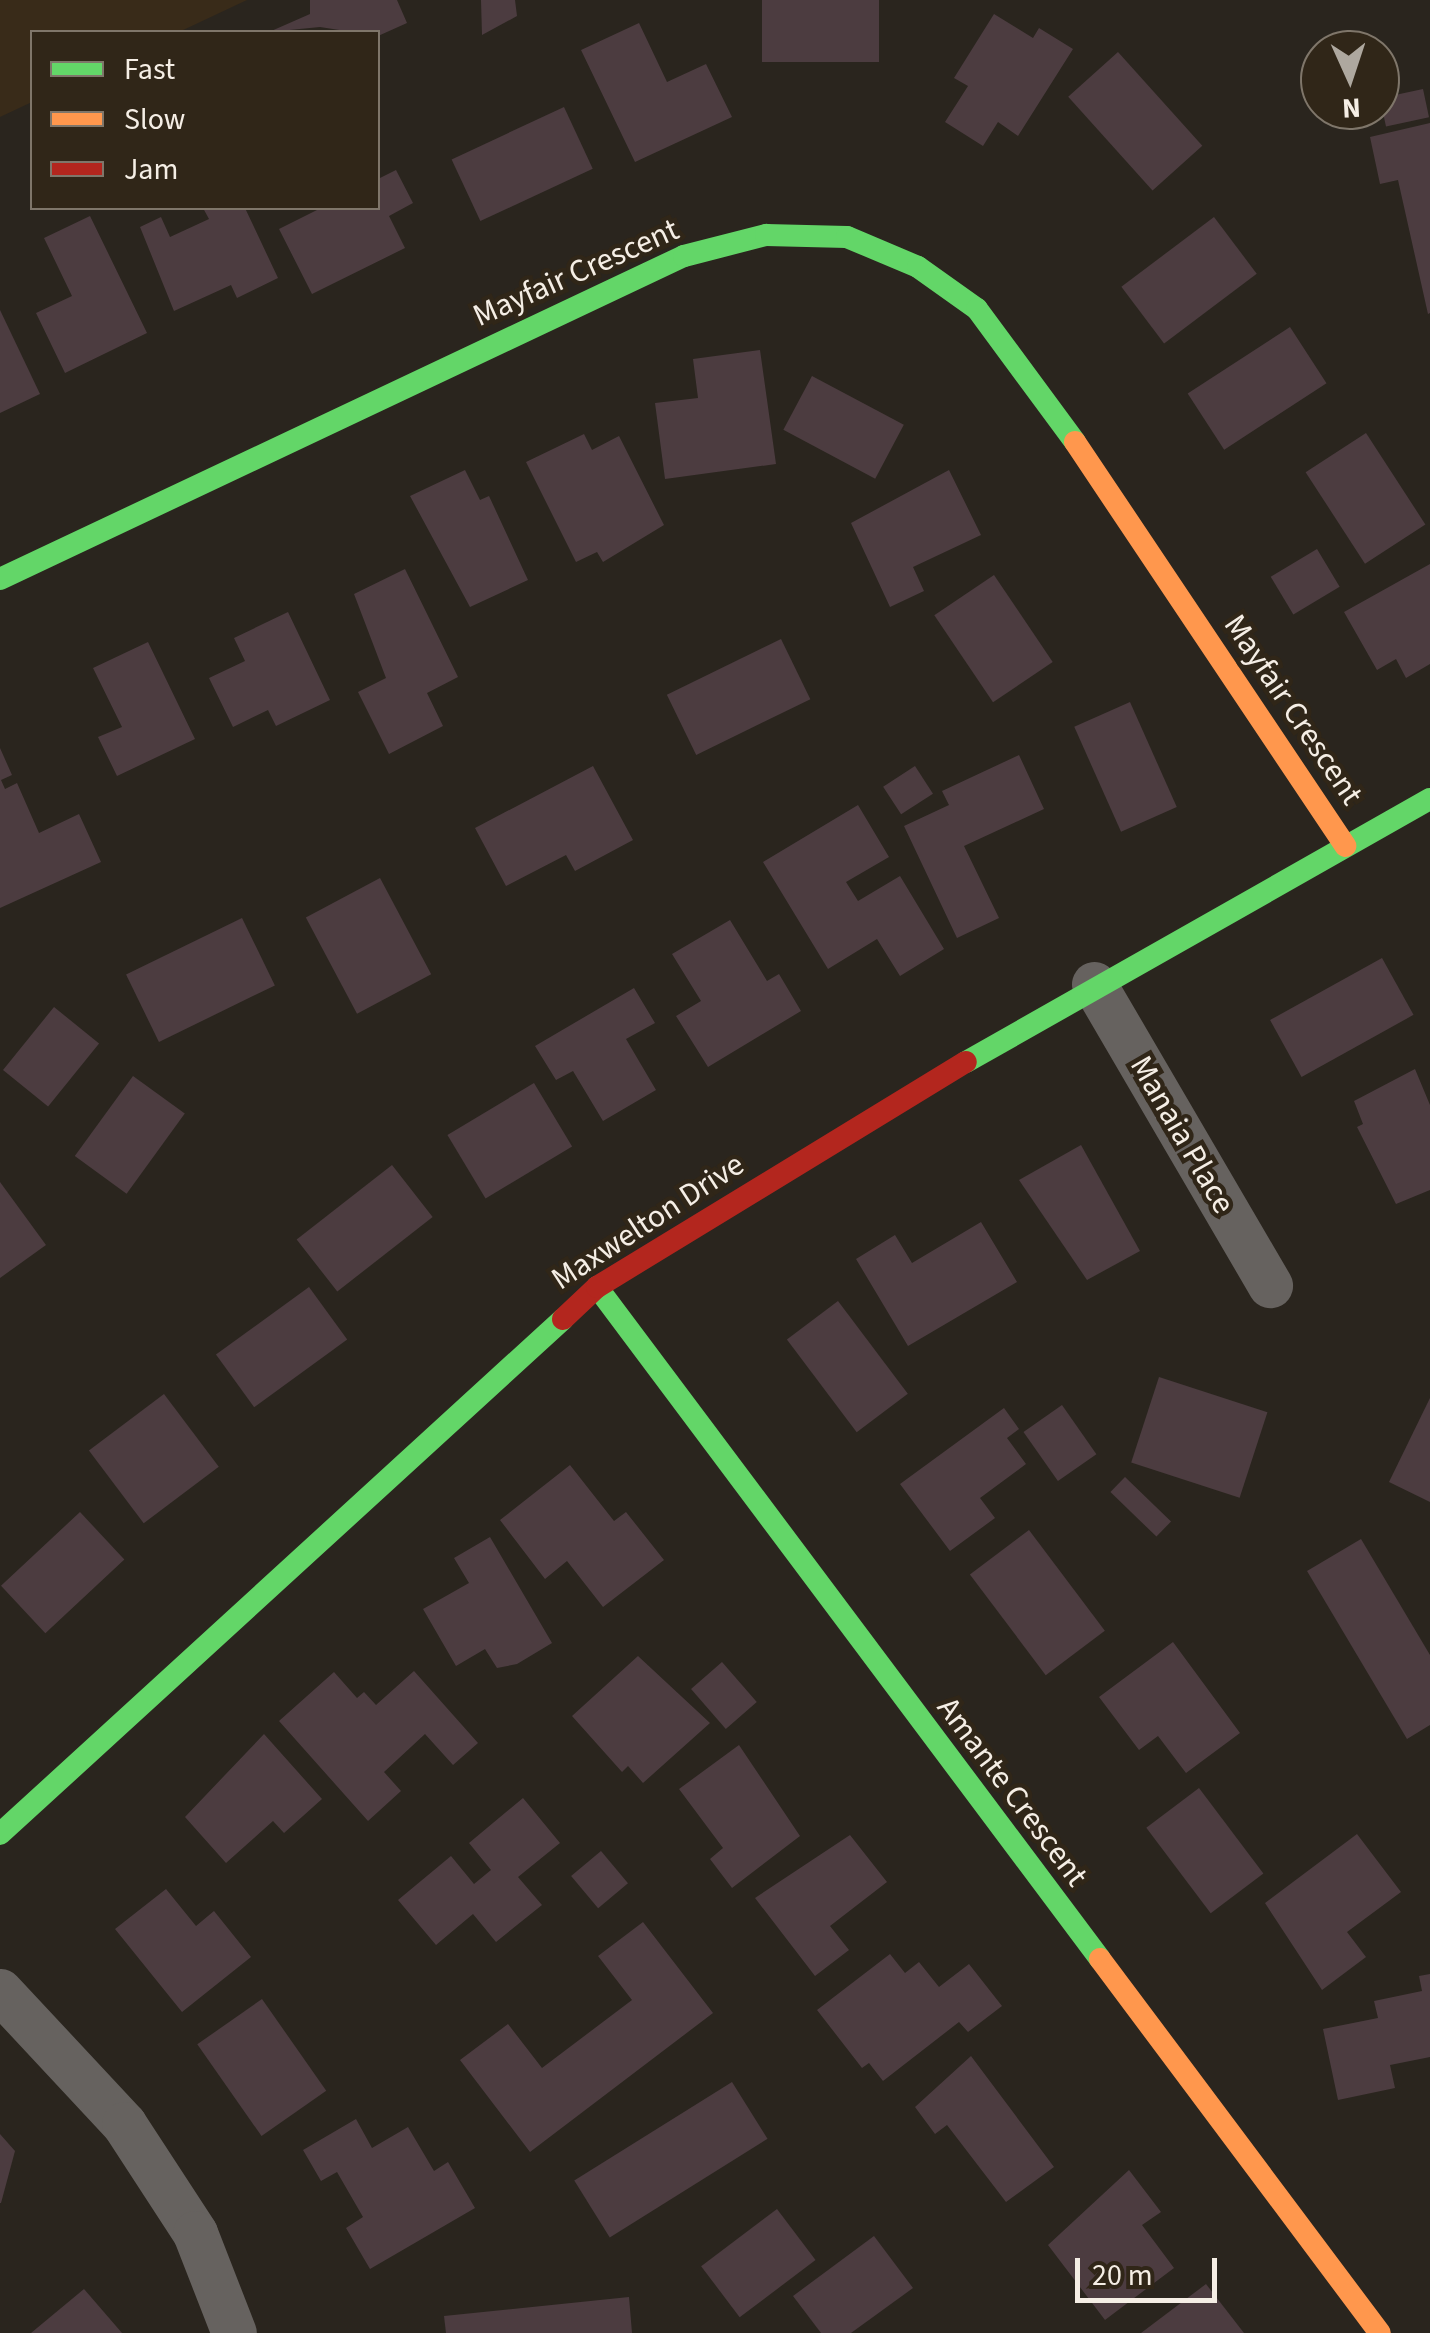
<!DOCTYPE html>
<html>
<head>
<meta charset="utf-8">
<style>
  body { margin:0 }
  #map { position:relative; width:1430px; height:2333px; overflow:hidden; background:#2a251e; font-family:"Source Sans 3",sans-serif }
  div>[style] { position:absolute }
  .built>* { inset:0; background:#392b19 }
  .building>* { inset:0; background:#4c3c40; transform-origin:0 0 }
  .street>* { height:45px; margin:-22.5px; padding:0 22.5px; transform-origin:22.5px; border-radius:22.5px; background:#66625f }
  .fast>* { height:22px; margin:-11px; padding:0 11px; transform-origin:11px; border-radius:11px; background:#63d668 }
  .slow>* { height:22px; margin:-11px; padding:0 11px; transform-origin:11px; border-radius:11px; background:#ff974d }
  .jam>* { height:22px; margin:-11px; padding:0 11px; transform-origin:11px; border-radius:11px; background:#b3261e }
  span { translate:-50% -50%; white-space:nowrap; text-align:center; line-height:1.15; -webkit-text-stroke:9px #302618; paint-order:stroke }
  .street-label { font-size:32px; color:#f5eee5 }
  .legend { position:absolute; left:30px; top:30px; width:350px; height:180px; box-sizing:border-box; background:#302618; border:2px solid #7f766a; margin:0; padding:12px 18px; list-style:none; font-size:30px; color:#f5eee5 }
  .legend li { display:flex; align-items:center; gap:20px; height:50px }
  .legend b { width:50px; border:2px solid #7f766a }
  .north { position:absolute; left:1300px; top:30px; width:100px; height:100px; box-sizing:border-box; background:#302618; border:2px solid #7f766a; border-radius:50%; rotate:177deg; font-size:28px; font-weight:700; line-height:40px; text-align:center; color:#f5eee5 }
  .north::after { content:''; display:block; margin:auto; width:35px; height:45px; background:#aea89f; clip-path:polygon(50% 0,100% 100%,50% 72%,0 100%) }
  .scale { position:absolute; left:1075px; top:2258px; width:142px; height:45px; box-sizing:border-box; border:5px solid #f5eee5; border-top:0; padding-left:12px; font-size:30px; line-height:35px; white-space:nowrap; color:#f5eee5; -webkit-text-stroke:8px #302618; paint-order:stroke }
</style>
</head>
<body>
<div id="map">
  <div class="built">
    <div style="clip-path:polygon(0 0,247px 0,179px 32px,32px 32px,32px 102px,0 117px)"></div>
  </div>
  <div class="building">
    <div style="clip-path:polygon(310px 0,397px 0,407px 23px,378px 36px,320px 27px,269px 32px,310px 14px)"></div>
    <div style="clip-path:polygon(481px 0,515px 0,517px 16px,482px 35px)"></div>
    <div style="left:762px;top:0;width:117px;height:62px"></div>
    <div style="clip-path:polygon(994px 14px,1033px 38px,1039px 28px,1073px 49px,1018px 136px,998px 122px,983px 146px,945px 122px,968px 86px,954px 78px)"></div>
    <div style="clip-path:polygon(639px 23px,667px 82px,706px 64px,732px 117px,635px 162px,581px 50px)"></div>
    <div style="left:1118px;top:52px;width:126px;height:67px;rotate:48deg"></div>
    <div style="left:1423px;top:89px;width:29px;height:44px;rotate:78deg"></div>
    <div style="left:564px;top:107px;width:68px;height:124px;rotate:65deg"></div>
    <div style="clip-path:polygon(1430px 123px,1430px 313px,1428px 314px,1398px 180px,1380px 184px,1370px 137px)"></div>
    <div style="clip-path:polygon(396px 170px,413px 203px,389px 216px,405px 248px,312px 294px,279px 229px,321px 208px,378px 208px,378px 179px)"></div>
    <div style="clip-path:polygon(203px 208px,245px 208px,278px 278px,237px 298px,231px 285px,174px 311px,140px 227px,161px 217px,170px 237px,209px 219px)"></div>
    <div style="clip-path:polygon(90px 216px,147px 333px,65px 373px,36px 313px,72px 296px,44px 238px)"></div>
    <div style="left:1214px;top:217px;width:71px;height:116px;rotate:53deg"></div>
    <div style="clip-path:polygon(0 310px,40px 394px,0 413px)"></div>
    <div style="left:1290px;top:327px;width:67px;height:122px;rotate:57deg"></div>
    <div style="clip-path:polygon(760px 350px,776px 464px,665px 479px,655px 403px,698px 398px,693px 359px)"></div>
    <div style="left:812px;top:376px;width:104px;height:61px;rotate:28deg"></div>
    <div style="left:1366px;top:433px;width:109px;height:72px;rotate:57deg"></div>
    <div style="clip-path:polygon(584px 434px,592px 450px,619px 436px,664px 525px,603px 562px,597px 552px,576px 562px,526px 462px)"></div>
    <div style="clip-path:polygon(465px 470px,480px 500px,489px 496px,528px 580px,470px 607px,410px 496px)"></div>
    <div style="clip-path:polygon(949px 470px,981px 535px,913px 567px,924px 591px,890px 607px,851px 523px)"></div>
    <div style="left:1317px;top:549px;width:44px;height:54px;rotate:59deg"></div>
    <div style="clip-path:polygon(1430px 564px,1430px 664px,1406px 678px,1396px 659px,1377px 670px,1344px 612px)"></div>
    <div style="clip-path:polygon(405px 569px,458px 677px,427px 693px,443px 726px,389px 754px,358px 692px,386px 678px,354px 594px)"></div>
    <div style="left:994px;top:575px;width:105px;height:72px;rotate:56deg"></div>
    <div style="clip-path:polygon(288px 612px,330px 700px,276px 726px,268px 710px,233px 727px,209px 678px,245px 661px,234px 638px)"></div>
    <div style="left:781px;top:639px;width:67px;height:127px;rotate:64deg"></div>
    <div style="clip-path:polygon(148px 642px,195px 739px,117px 776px,98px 737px,122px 727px,93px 668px)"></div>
    <div style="left:1130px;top:702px;width:115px;height:61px;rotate:66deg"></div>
    <div style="clip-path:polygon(0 748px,12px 775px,1px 780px,5px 789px,17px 783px,39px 833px,79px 814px,101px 862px,0 908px)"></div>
    <div style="clip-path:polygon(1019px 755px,1044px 809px,964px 846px,999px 918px,957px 938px,904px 826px,949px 805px,942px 791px)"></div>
    <div style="clip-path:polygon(593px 766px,633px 840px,575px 871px,566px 855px,506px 886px,475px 828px)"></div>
    <div style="left:915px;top:766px;width:33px;height:38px;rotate:57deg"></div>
    <div style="clip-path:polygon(858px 805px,889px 857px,846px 882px,858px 901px,900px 876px,944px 949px,900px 976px,877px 939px,828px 969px,763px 862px)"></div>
    <div style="left:380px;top:878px;width:109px;height:84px;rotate:62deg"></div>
    <div style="left:242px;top:918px;width:75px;height:129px;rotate:64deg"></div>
    <div style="clip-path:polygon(730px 920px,767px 981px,779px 974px,801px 1011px,708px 1067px,676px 1016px,701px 1001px,672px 954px)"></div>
    <div style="left:1382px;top:958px;width:65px;height:128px;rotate:61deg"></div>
    <div style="clip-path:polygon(634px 988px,655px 1023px,626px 1039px,656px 1090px,603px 1121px,573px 1071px,556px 1080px,535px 1046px)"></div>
    <div style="left:54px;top:1007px;width:58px;height:81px;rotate:39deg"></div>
    <div style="clip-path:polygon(1415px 1069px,1430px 1105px,1430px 1190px,1396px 1204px,1357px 1127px,1363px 1124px,1354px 1101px)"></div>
    <div style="left:133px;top:1076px;width:64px;height:99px;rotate:36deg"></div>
    <div style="left:534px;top:1083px;width:74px;height:101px;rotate:59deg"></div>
    <div style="clip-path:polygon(1081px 1145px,1140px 1251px,1087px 1280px,1019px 1180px)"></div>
    <div style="left:392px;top:1165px;width:66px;height:121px;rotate:52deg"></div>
    <div style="clip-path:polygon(0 1182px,46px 1245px,0 1278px)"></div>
    <div style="clip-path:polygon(981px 1222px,1017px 1282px,908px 1346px,856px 1259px,895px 1235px,912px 1263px)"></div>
    <div style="left:309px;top:1287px;width:65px;height:115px;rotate:54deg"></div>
    <div style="left:838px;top:1301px;width:116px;height:64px;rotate:53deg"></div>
    <div style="left:1159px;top:1377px;width:114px;height:90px;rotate:18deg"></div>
    <div style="left:164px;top:1394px;width:91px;height:94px;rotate:53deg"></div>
    <div style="clip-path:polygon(1430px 1398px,1430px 1502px,1389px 1482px)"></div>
    <div style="left:1062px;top:1405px;width:60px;height:47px;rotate:55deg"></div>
    <div style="clip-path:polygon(1004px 1408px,1019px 1429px,1007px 1438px,1026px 1464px,980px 1498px,995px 1518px,950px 1551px,900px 1484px)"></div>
    <div style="clip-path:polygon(570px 1465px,614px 1521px,626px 1512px,664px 1560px,603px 1607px,567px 1561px,545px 1579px,500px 1520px)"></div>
    <div style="left:1125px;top:1477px;width:64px;height:21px;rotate:44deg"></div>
    <div style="left:80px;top:1512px;width:65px;height:108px;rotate:47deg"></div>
    <div style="left:1029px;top:1530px;width:126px;height:74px;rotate:53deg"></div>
    <div style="clip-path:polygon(490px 1537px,552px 1643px,517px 1664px,497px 1668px,485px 1649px,456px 1666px,423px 1609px,469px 1583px,454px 1558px)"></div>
    <div style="clip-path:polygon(1361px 1539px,1430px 1655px,1430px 1725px,1407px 1739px,1307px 1571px)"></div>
    <div style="clip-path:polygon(1173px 1642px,1240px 1733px,1186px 1773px,1158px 1736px,1139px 1750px,1099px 1697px)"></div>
    <div style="clip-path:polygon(638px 1656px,710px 1723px,643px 1783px,628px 1766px,622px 1772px,572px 1716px)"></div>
    <div style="left:722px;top:1662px;width:53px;height:41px;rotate:49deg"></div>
    <div style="clip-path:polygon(414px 1671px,478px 1743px,453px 1765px,425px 1734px,384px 1772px,401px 1791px,368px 1821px,279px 1721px,334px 1672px,357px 1698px,364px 1692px,376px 1705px)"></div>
    <div style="clip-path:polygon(264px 1734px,322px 1799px,284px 1833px,273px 1821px,226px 1863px,185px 1817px)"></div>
    <div style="clip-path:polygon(739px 1745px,800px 1836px,732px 1888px,710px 1859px,723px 1848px,679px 1789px)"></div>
    <div style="left:1199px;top:1788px;width:107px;height:66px;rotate:53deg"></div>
    <div style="clip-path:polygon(523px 1798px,560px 1843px,518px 1877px,542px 1905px,496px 1942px,473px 1914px,436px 1945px,398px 1900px,451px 1856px,474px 1884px,491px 1870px,469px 1843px)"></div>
    <div style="clip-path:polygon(1357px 1834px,1401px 1892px,1347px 1932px,1366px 1957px,1322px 1990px,1265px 1903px)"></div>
    <div style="clip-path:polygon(850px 1835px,887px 1882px,830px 1926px,849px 1950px,815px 1976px,755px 1898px)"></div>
    <div style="left:601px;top:1851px;width:42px;height:39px;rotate:50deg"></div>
    <div style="clip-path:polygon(166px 1889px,196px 1926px,214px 1911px,251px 1957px,182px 2012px,115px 1929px)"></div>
    <div style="clip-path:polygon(643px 1922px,713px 2013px,530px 2152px,460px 2060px,508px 2024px,542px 2068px,632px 2000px,598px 1956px)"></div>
    <div style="clip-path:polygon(890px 1954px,905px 1973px,919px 1962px,939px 1987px,969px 1964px,1002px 2006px,968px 2032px,959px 2022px,883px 2081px,869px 2063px,862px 2068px,817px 2010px)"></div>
    <div style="clip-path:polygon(1430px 1974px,1430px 2057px,1390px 2065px,1395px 2088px,1338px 2100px,1323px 2029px,1378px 2018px,1374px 2001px,1422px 1991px,1419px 1976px)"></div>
    <div style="left:262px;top:1999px;width:112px;height:79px;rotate:55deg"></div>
    <div style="clip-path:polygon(971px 2056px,1054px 2167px,1006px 2202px,947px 2125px,935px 2134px,915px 2107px)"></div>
    <div style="left:732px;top:2082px;width:67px;height:186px;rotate:58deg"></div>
    <div style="clip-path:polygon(356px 2119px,372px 2148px,408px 2127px,434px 2171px,448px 2162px,475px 2208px,370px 2269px,346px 2228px,363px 2217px,337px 2172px,321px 2181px,303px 2150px)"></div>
    <div style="clip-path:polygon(0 2134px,15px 2151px,1px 2203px,0 2203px)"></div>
    <div style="clip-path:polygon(1129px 2170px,1161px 2212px,1142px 2225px,1174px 2268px,1105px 2320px,1048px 2245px)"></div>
    <div style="left:777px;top:2209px;width:64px;height:95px;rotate:53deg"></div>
    <div style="clip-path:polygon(874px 2236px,913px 2288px,851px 2333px,821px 2333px,793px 2296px)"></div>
    <div style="clip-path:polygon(1206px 2284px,1244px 2333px,1141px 2333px)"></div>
    <div style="clip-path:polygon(84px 2289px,122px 2333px,31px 2333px)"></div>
    <div style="clip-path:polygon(629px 2297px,632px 2333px,446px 2333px,444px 2316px)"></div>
  </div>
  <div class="street">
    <div style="left:1094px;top:984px;width:349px;rotate:59.7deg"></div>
    <div style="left:0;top:1991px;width:182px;rotate:47deg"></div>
    <div style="left:124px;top:2124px;width:130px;rotate:56.9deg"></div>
    <div style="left:195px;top:2233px;width:107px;rotate:68.7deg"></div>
  </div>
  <div class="fast">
    <div style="left:0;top:579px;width:756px;rotate:-25.28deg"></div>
    <div style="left:684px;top:256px;width:85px;rotate:-14.4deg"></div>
    <div style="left:766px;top:235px;width:81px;rotate:1.4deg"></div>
    <div style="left:847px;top:237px;width:77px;rotate:22.9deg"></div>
    <div style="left:918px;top:267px;width:72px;rotate:35.4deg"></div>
    <div style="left:977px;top:309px;width:165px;rotate:53.6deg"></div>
    <div style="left:966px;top:1062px;width:533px;rotate:-29.55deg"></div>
    <div style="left:597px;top:1287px;width:839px;rotate:53.18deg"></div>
    <div style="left:0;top:1834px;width:763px;rotate:-42.45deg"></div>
  </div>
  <div class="slow">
    <div style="left:1075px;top:442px;width:486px;rotate:56.2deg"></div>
    <div style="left:1100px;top:1959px;width:467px;rotate:53.2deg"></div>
  </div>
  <div class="jam">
    <div style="left:563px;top:1319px;width:47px;rotate:-43.3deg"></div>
    <div style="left:597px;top:1287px;width:432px;rotate:-31.4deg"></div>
  </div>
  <div class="street-label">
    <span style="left:576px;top:273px;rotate:-24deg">Mayfair Crescent</span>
    <span style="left:1293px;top:710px;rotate:56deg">Mayfair Crescent</span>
    <span style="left:1182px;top:1135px;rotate:60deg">Manaia Place</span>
    <span style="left:648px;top:1222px;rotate:-33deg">Maxwelton Drive</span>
    <span style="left:1012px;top:1792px;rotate:53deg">Amante Crescent</span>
  </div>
  <ul class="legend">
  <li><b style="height:12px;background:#63d668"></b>Fast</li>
  <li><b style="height:12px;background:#ff974d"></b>Slow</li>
  <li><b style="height:12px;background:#b3261e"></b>Jam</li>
  </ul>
  <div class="north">N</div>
  <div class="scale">20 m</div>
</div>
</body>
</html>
